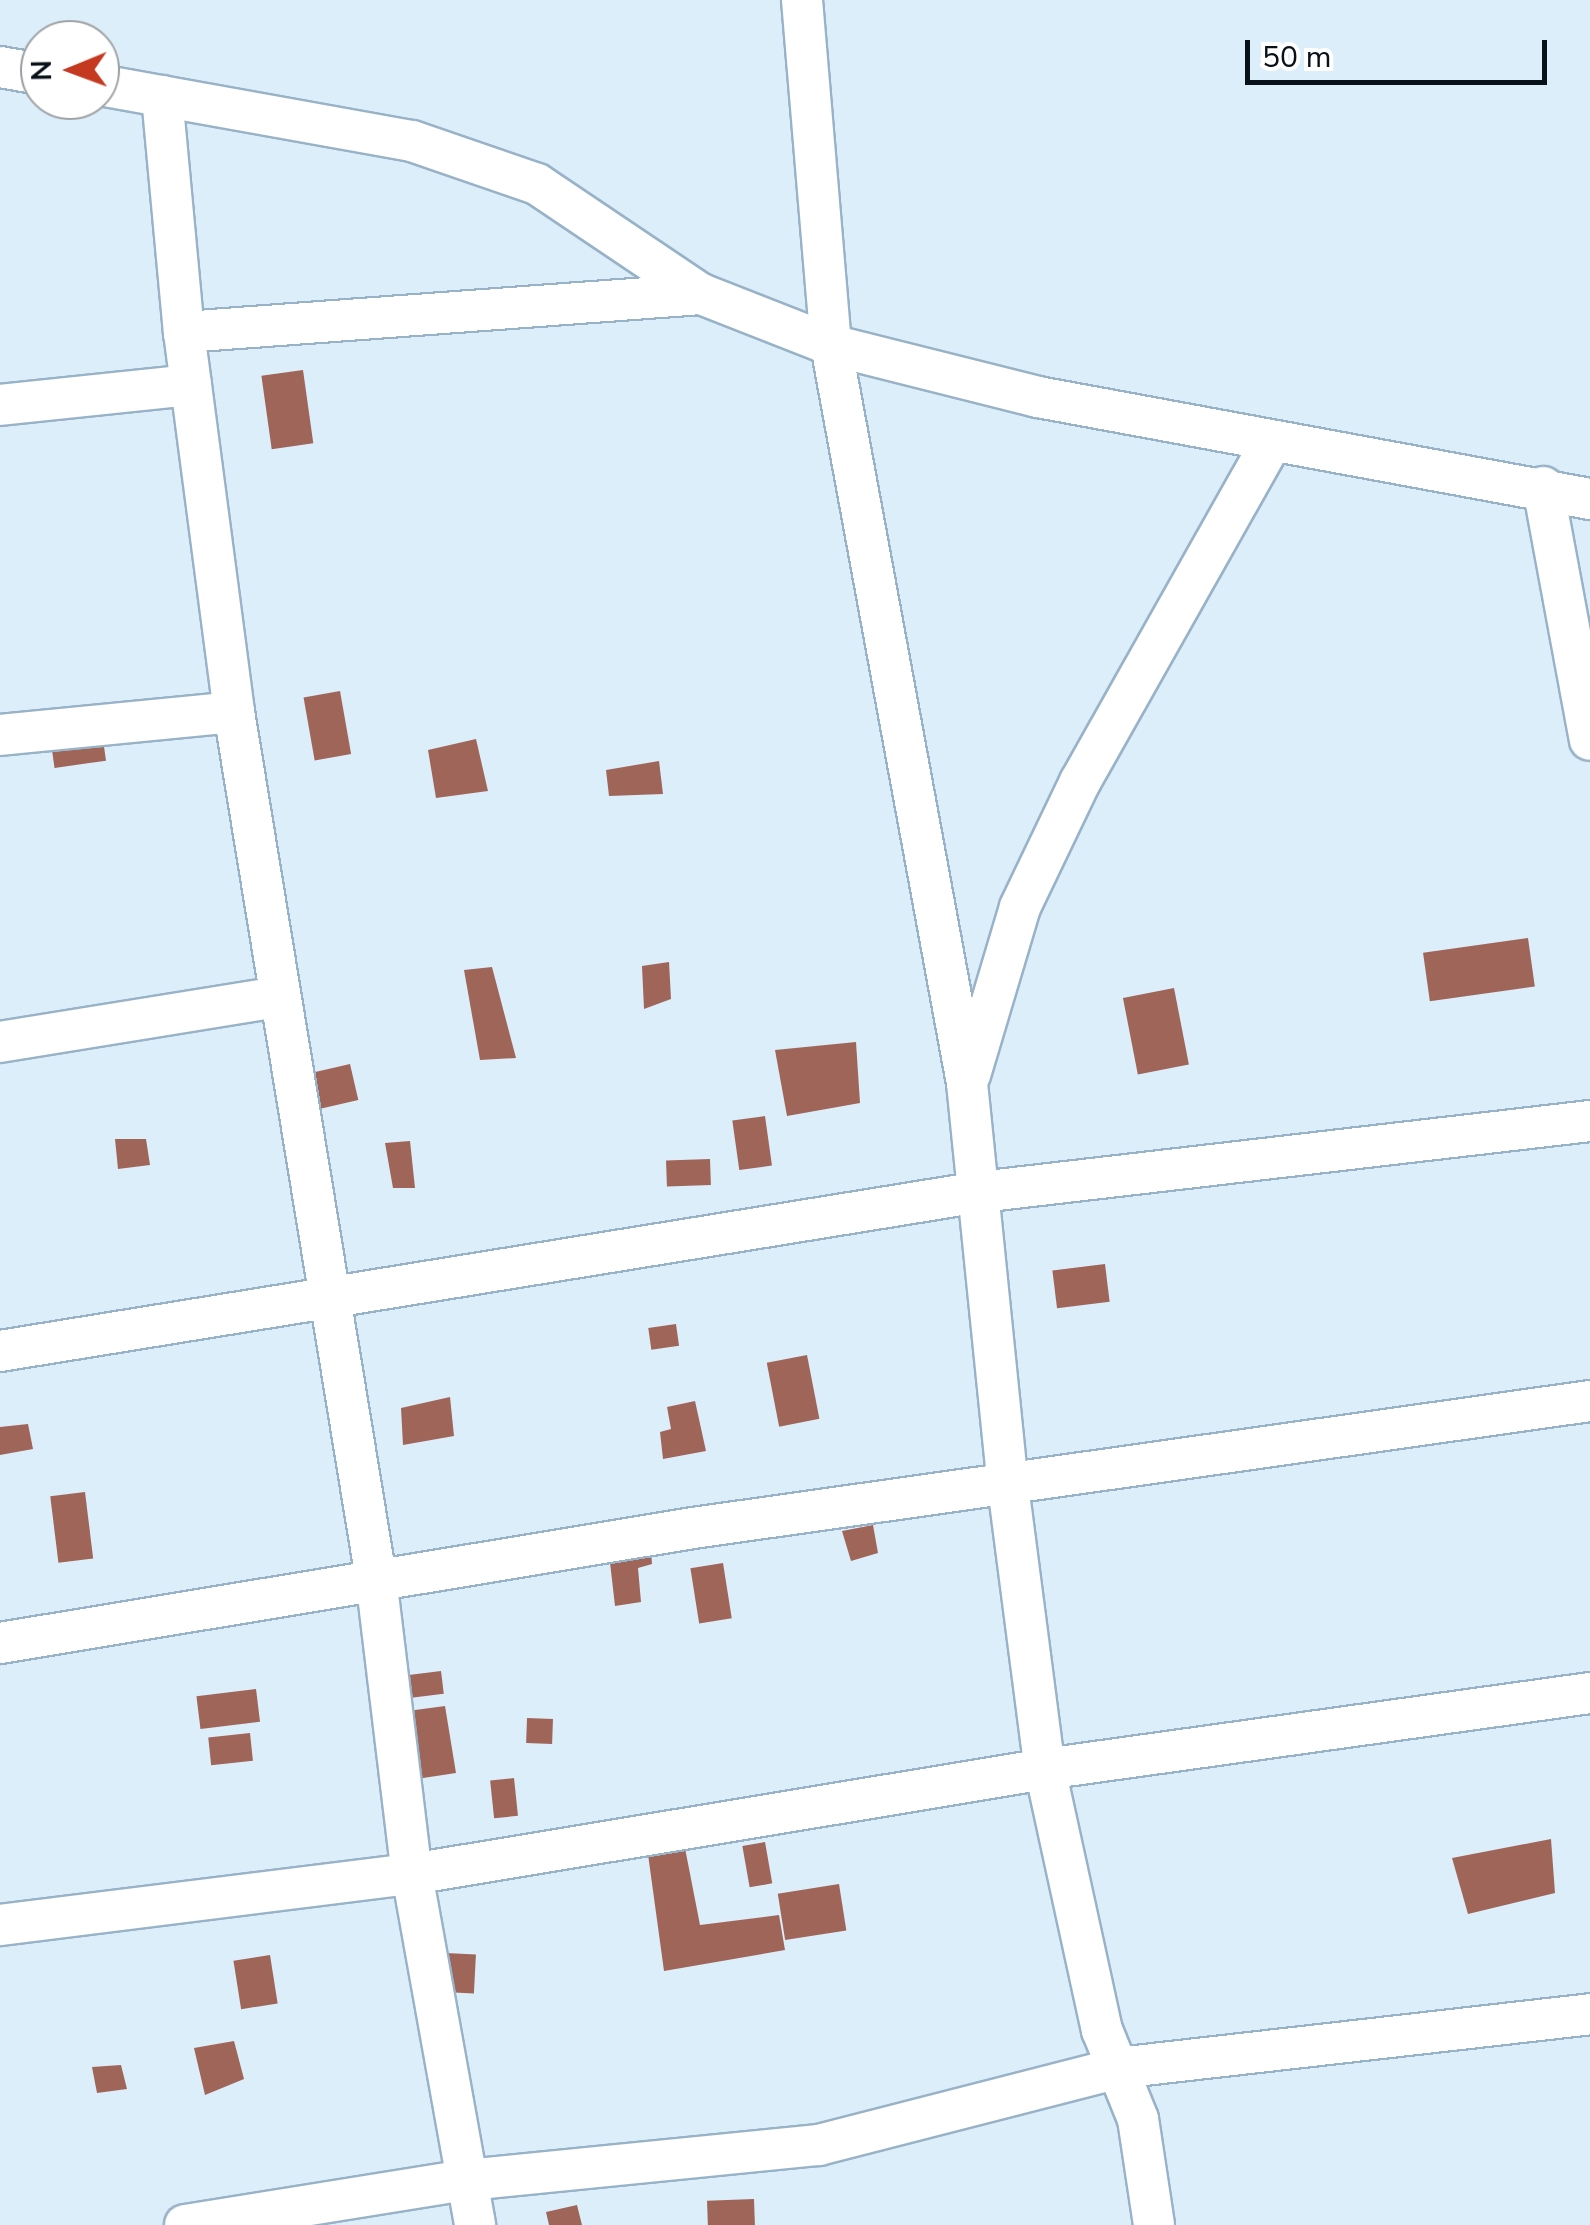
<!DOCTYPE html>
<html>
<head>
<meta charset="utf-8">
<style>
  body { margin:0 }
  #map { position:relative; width:1590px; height:2225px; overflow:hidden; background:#ddeefb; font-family:"Nunito Sans",sans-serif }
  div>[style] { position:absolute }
  .building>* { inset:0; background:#a06559; transform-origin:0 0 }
  .roads { filter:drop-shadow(2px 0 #98b2c7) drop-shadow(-2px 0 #98b2c7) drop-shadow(0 2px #98b2c7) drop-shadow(0 -2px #98b2c7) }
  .street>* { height:40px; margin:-20px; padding:0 20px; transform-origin:20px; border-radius:20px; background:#fff }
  span { translate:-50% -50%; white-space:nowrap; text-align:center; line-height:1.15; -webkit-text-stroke:8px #fff; paint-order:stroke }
  .north { position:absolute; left:20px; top:20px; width:100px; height:100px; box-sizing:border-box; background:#fff; border:2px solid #9ca0a3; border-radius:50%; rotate:269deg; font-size:28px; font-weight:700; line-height:40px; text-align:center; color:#081118 }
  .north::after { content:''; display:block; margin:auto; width:35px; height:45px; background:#c4391f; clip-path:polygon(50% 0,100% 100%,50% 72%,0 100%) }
  .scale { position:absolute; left:1245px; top:40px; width:302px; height:45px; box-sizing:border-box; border:5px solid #081118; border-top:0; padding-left:12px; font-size:30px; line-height:35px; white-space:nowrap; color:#081118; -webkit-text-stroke:8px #fff; paint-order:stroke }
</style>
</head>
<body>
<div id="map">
  <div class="building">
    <div style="left:303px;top:370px;width:74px;height:42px;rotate:82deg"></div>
    <div style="left:340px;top:691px;width:64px;height:37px;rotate:80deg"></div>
    <div style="left:101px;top:725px;width:36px;height:52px;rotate:82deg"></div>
    <div style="clip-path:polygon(476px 739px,488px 791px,436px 798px,428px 750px)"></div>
    <div style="clip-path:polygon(659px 761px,663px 794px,609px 796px,606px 770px)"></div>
    <div style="left:1528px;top:938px;width:49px;height:106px;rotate:82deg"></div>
    <div style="clip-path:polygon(669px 962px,671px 999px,644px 1009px,642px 966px)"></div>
    <div style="clip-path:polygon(492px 967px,516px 1058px,480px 1060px,464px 970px)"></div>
    <div style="left:1174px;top:988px;width:78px;height:52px;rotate:79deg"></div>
    <div style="clip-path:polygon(856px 1042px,860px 1103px,787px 1116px,775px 1050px)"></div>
    <div style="left:350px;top:1064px;width:37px;height:59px;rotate:77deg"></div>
    <div style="left:765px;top:1116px;width:50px;height:33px;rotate:82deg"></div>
    <div style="clip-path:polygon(115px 1139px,146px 1139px,150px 1165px,118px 1169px)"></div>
    <div style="clip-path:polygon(410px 1141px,415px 1188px,393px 1188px,385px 1143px)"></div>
    <div style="left:710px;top:1159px;width:26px;height:44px;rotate:88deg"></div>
    <div style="left:1105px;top:1264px;width:38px;height:53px;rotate:83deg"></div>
    <div style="left:676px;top:1324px;width:22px;height:28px;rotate:82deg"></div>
    <div style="left:807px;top:1355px;width:65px;height:41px;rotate:79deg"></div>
    <div style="clip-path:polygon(450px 1397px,454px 1436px,403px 1445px,401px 1408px)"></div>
    <div style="clip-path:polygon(695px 1401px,706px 1451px,663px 1459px,660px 1432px,671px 1429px,667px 1407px)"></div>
    <div style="clip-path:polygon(28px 1424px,33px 1449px,0 1455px,0 1427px)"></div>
    <div style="left:85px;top:1492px;width:67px;height:35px;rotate:83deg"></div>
    <div style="clip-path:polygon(873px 1525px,878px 1553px,851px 1561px,842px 1531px)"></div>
    <div style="clip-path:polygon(650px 1539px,652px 1564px,638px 1568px,641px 1602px,615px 1606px,608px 1545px)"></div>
    <div style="left:723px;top:1563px;width:56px;height:33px;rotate:81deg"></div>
    <div style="left:441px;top:1671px;width:23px;height:53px;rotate:83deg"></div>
    <div style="left:256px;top:1689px;width:33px;height:60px;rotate:83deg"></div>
    <div style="clip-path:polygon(445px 1706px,456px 1773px,410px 1780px,393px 1713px)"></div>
    <div style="left:527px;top:1718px;width:26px;height:25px;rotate:2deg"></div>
    <div style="left:250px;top:1733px;width:28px;height:42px;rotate:84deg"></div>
    <div style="left:514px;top:1778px;width:38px;height:24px;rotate:84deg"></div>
    <div style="clip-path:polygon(1551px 1839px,1555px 1893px,1468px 1914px,1452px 1858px)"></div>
    <div style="left:765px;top:1842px;width:42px;height:23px;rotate:80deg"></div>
    <div style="clip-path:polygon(684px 1843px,700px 1925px,779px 1915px,785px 1950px,664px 1971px,647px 1847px)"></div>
    <div style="left:839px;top:1884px;width:47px;height:62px;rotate:81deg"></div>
    <div style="left:426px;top:1952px;width:50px;height:39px;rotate:3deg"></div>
    <div style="left:270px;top:1955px;width:49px;height:37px;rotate:81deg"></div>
    <div style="clip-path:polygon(234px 2041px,244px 2079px,205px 2095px,194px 2048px)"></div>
    <div style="clip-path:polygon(121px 2065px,127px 2089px,97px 2093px,92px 2067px)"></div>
    <div style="left:754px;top:2199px;width:26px;height:47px;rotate:88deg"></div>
    <div style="clip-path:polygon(577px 2205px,582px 2225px,549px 2225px,546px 2212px)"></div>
  </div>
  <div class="roads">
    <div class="street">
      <div style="left:802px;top:0;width:346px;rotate:85.2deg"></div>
      <div style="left:831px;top:345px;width:750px;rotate:79.56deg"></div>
      <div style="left:967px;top:1083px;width:405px;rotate:84.2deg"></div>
      <div style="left:1008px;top:1486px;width:285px;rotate:82.6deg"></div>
      <div style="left:1045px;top:1769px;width:267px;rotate:77.7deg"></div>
      <div style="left:1102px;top:2030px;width:96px;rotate:68deg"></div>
      <div style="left:1138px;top:2119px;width:107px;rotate:81.4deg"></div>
      <div style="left:0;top:67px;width:41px;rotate:9.9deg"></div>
      <div style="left:100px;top:85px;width:317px;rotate:10.2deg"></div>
      <div style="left:412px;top:141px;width:132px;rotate:19deg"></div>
      <div style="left:537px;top:184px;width:197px;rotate:33.9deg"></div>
      <div style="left:701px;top:294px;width:140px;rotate:21.4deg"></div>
      <div style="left:831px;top:345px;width:213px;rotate:14.1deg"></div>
      <div style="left:1038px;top:397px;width:561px;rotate:10.47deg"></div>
      <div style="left:162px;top:96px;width:237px;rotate:84.7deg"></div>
      <div style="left:184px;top:332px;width:383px;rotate:82.5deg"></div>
      <div style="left:234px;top:712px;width:878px;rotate:80.69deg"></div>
      <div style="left:376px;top:1578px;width:298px;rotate:83.1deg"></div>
      <div style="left:412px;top:1874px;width:357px;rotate:79.8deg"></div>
      <div style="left:184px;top:332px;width:518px;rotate:-4.2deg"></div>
      <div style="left:0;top:405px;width:192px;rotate:-6deg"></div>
      <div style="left:1543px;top:487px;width:257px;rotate:79.5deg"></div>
      <div style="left:0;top:735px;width:235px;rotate:-5.6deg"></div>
      <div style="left:0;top:1042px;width:281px;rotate:-9.2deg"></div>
      <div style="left:970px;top:1075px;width:175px;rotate:-73.4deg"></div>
      <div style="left:1020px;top:907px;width:139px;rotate:-64.4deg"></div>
      <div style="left:1080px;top:782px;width:391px;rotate:-60.6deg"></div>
      <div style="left:0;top:1351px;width:993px;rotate:-9.22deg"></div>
      <div style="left:980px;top:1192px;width:614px;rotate:-6.64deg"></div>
      <div style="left:0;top:1643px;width:702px;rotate:-9.42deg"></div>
      <div style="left:693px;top:1528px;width:906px;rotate:-8.06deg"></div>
      <div style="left:0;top:1925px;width:415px;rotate:-7.1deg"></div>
      <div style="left:412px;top:1874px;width:642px;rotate:-9.42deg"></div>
      <div style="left:1045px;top:1769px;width:550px;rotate:-7.94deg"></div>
      <div style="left:185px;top:2225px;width:286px;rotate:-9.1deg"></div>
      <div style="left:467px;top:2180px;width:354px;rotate:-5.7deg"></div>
      <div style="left:819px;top:2145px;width:309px;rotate:-14.4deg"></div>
      <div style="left:1118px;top:2068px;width:475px;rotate:-6.5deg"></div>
    </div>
  </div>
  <div class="north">N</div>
  <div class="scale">50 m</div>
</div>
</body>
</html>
